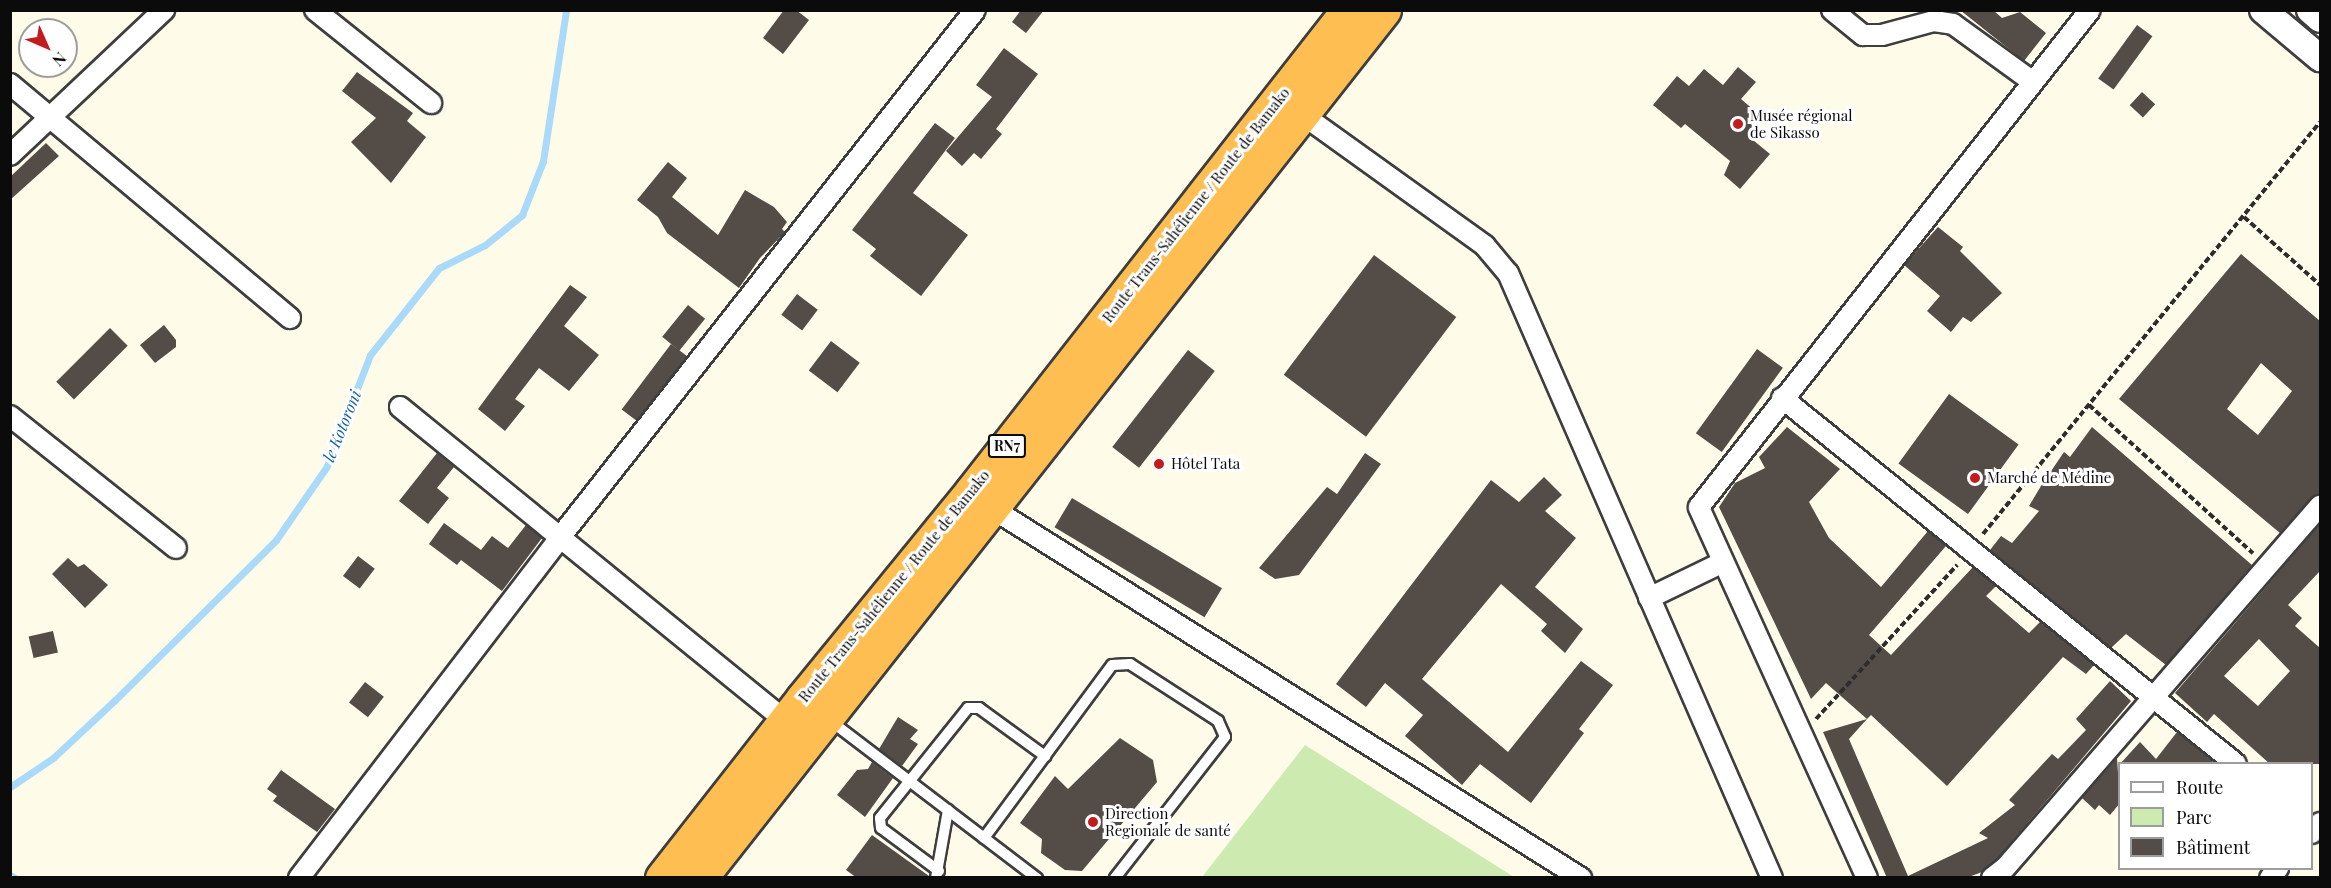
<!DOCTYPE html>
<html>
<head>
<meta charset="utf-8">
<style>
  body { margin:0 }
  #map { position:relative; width:2331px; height:888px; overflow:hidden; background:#fffbe9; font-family:"Playfair Display",serif }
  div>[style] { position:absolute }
  .green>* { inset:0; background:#cdebb1 }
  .stream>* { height:7px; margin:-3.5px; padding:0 3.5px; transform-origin:3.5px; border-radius:3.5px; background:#aadaf9 }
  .building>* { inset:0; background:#544c47; transform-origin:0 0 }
  .path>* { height:4px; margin-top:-2px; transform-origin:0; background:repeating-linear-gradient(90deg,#2d2d2d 0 6px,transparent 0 9px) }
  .roads { filter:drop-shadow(2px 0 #3e3e3e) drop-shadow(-2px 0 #3e3e3e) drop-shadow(0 2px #3e3e3e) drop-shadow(0 -2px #3e3e3e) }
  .service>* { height:10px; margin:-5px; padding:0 5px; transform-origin:5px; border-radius:5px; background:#fff }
  .minor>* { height:20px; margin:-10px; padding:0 10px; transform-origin:10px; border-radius:10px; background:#fff }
  .tertiary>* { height:26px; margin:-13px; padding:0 13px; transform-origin:13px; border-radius:13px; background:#fff }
  .trunk>* { height:33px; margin:-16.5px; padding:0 16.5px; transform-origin:16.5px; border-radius:16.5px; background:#febe51 }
  .dots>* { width:16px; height:16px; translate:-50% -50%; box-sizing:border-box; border:3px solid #fff; border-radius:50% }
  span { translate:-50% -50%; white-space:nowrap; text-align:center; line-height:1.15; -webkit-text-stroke:6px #fff; paint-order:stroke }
  .shield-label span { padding:2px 4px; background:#fff; border:2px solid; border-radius:4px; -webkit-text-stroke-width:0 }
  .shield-label { font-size:14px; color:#0b0b0b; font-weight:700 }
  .poi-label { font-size:15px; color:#0b0b0b }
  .left { translate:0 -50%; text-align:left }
  .street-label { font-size:15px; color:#0b0b0b }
  .water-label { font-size:16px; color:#0f5ea2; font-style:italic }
  .frame { position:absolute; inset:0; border:12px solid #0b0b0b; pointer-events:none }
  .legend { position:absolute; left:2118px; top:762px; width:195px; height:108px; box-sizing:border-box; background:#fff; border:2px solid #9d9d9d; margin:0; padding:8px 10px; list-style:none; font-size:18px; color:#0b0b0b }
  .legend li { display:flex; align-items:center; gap:12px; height:30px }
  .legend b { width:30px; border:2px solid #9d9d9d }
  .north { position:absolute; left:18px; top:18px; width:60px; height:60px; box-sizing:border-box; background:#fff; border:2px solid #9d9d9d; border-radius:50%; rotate:135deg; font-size:16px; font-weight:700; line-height:24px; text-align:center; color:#0b0b0b }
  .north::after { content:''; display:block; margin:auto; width:21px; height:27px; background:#c21c1f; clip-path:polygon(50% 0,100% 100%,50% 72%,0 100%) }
</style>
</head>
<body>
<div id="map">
  <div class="green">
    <div style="clip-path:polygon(1305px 745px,1514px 877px,1202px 877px)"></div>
  </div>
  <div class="stream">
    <div style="left:10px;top:787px;width:52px;rotate:-34deg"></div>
    <div style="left:53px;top:758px;width:85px;rotate:-43.1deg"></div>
    <div style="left:115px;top:700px;width:227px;rotate:-44.8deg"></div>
    <div style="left:276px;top:540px;width:90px;rotate:-55.4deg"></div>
    <div style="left:327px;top:466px;width:119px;rotate:-68.8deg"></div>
    <div style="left:370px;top:355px;width:111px;rotate:-51.6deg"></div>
    <div style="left:439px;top:268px;width:51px;rotate:-26.6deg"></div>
    <div style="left:485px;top:245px;width:48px;rotate:-39deg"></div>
    <div style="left:522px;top:215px;width:58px;rotate:-68.7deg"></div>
    <div style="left:543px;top:161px;width:153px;rotate:-81.3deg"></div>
    <div style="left:10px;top:875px;width:6px;rotate:31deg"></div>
  </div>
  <div class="building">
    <div style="clip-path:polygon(784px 10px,796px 10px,809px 20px,783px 54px,763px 38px)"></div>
    <div style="clip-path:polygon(1021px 10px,1044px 10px,1026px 33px,1012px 22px)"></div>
    <div style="clip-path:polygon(1960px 10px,1993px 10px,2002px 18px,2020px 12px,2046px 33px,2024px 61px)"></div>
    <div style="left:2137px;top:25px;width:19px;height:66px;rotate:36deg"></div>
    <div style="clip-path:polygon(1004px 48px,1038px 74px,996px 129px,1002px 134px,981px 159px,974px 153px,962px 166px,946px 151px,992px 97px,976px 85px)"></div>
    <div style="clip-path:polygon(1738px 67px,1756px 82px,1741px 99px,1763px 118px,1748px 136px,1770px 154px,1740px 189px,1724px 175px,1730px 161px,1685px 124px,1681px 128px,1653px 105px,1677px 76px,1689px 86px,1704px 69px,1723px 85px)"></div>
    <div style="clip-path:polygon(357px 72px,413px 113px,407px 121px,426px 137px,391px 183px,351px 142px,376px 118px,342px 91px)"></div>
    <div style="left:2142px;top:92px;width:18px;height:18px;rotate:43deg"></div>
    <div style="clip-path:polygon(935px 123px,955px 138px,913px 193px,968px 235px,921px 296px,870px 256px,876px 249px,852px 230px)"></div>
    <div style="clip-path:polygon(46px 143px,59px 156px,10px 200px,10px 177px)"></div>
    <div style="clip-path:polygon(668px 162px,687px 178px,672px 197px,718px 235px,745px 190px,774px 207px,787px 222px,782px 229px,785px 232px,760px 258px,739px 288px,667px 233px,658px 217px,637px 200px)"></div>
    <div style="clip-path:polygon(1938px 227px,1963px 247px,1960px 251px,2002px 293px,1971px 322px,1963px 317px,1951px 332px,1927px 311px,1940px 296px,1904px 265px)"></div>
    <div style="clip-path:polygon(evenodd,2241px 254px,2320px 321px,2320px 494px,2311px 498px,2280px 533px,2119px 399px,2241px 254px,2261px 363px,2292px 391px,2258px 435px,2227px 409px,2261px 363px)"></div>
    <div style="left:1374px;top:255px;width:103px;height:150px;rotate:37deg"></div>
    <div style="clip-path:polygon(570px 285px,587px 297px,564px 326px,599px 355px,569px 391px,539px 368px,515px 399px,525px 406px,505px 431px,478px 409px)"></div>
    <div style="left:797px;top:294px;width:26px;height:26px;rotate:37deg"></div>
    <div style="left:688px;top:305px;width:22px;height:41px;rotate:39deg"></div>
    <div style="clip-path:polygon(164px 325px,176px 340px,176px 347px,155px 363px,140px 345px)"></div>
    <div style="left:110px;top:328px;width:25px;height:76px;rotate:45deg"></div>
    <div style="left:831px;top:341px;width:36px;height:37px;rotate:37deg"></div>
    <div style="left:671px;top:344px;width:20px;height:82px;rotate:37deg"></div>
    <div style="left:1757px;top:349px;width:32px;height:104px;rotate:36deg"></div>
    <div style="left:1188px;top:350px;width:34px;height:123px;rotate:38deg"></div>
    <div style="left:1949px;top:394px;width:86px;height:86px;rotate:36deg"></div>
    <div style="clip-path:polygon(1787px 427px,1840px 469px,1809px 502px,1829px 538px,1881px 587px,1928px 531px,1946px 546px,1869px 635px,1891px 655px,1973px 567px,1996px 586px,1986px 596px,2029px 633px,2040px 622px,2094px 665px,2086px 674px,2063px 657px,1947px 786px,1871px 715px,1867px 719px,1826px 683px,1811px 699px,1719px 507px,1735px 483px,1765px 468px,1759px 457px)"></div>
    <div style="clip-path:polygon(2092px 427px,2252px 565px,2166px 665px,2126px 634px,2111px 648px,1990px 550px,2001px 536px,2012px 543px,2039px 511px,2029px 506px,2041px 486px,2064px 452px,2070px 457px)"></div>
    <div style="clip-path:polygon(437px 453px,454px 467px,437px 488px,449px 498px,428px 524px,399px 501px)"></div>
    <div style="clip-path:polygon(1365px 453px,1381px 464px,1299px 575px,1275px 579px,1259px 568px,1327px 487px,1337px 494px)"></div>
    <div style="clip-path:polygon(1544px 477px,1562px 495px,1545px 511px,1576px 538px,1535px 587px,1583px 629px,1565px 653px,1541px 631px,1547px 624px,1501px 584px,1422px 679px,1508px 752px,1581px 661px,1613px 685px,1579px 729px,1584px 733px,1531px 803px,1480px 764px,1462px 785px,1405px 736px,1423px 715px,1385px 683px,1366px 707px,1336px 684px,1491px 480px,1519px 502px)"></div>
    <div style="left:1072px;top:498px;width:175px;height:34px;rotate:31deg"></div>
    <div style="clip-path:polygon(444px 523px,481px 550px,492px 536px,508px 548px,526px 525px,542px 538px,502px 591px,461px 560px,457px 565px,429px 544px)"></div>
    <div style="clip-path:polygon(evenodd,2320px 524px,2320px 571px,2288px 605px,2302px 618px,2295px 626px,2320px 648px,2320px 764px,2270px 764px,2214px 714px,2207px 722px,2175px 693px,2320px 524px,2259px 639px,2290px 671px,2258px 706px,2224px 676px,2259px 639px)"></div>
    <div style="left:358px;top:556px;width:21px;height:25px;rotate:37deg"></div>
    <div style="clip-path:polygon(68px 558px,78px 567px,84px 564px,108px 585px,85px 608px,52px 574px)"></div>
    <div style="left:53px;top:631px;width:22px;height:25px;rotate:77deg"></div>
    <div style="clip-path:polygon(2110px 681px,2131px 701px,1997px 859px,1982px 872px,1966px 878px,1887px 878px,1823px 732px,1867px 719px,1849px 739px,1908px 876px,1988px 838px,1979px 833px,2015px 805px,2009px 800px,2052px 754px,2058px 759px,2086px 730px,2076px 719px)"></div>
    <div style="left:365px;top:682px;width:24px;height:26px;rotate:38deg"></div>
    <div style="clip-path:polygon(898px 717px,918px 730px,910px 739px,918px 744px,902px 766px,879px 749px)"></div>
    <div style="clip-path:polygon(2177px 732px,2216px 764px,2120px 764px,2140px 742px,2156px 759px)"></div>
    <div style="clip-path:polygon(1120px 738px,1153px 760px,1157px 782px,1082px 871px,1065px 870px,1041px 853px,1042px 839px,1020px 823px,1055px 776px,1068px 789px)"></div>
    <div style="clip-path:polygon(2117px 758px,2120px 803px,2110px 815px,2099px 805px,2095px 810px,2082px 798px)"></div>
    <div style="clip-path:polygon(872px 762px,893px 778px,865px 817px,837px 795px,857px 770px,868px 769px)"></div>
    <div style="clip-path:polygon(281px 770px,335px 809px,317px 832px,273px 801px,277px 796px,267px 789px)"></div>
    <div style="clip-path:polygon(872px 835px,929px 876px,929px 878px,857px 878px,846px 870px)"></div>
  </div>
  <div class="path">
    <div style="left:2244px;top:217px;width:102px;rotate:41.8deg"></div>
    <div style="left:2089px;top:405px;width:221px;rotate:42.1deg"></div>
    <div style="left:1983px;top:534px;width:532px;rotate:-50.72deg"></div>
    <div style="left:1816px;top:719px;width:209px;rotate:-47.5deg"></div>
  </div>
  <div class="roads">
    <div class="service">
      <div style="left:828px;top:719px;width:263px;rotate:37.3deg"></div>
      <div style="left:984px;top:838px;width:215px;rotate:-53.5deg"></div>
      <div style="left:1112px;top:665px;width:18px;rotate:-3deg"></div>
      <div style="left:1130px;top:664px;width:105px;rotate:32.9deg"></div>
      <div style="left:1218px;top:721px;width:17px;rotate:66deg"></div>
      <div style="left:1225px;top:737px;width:179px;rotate:128deg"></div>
      <div style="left:939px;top:871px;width:72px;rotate:-143.4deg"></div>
      <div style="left:881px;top:828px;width:10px;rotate:-96deg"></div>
      <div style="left:880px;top:818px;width:141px;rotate:-51.3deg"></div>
      <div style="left:968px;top:708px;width:11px"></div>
      <div style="left:979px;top:708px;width:82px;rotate:36deg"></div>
      <div style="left:936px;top:878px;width:69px;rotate:-80deg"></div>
    </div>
    <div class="minor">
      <div style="left:315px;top:10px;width:149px;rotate:38.7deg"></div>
      <div style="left:1832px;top:10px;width:40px;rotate:39deg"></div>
      <div style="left:1863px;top:35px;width:19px"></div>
      <div style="left:1882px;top:35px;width:54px;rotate:-15.1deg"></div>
      <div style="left:1934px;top:21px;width:19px;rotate:9deg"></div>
      <div style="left:1953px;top:24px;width:99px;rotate:35.9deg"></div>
      <div style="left:10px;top:84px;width:365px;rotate:39.9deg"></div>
      <div style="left:1303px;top:115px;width:224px;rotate:35.7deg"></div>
      <div style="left:1485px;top:246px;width:35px;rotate:50deg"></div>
      <div style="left:1508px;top:273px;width:660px;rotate:66.43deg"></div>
      <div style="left:10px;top:155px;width:212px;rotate:-43.3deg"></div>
      <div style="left:1782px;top:398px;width:583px;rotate:38.87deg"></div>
      <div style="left:400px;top:407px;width:507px;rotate:39.15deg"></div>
      <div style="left:10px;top:416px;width:212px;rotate:38.5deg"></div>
      <div style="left:985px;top:504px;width:704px;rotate:32.11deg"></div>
      <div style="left:1649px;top:598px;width:82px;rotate:-25.9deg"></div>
      <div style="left:2312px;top:833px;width:13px;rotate:-51deg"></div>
      <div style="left:299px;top:878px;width:431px;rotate:-52.5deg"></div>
      <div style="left:561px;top:536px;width:669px;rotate:-51.79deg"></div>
      <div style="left:1867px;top:878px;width:407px;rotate:-114.4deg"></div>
      <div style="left:1699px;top:507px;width:632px;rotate:-51.81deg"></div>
      <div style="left:1992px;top:878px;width:16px;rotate:-38deg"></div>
      <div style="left:2005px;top:868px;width:480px;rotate:-49deg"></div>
      <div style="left:2270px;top:878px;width:13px;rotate:-51deg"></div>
    </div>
    <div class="tertiary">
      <div style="left:2263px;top:10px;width:75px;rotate:40.1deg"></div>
      <div style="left:2310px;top:10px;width:13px;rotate:42deg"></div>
    </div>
    <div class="trunk">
      <div style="left:662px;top:878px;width:229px;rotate:-51.9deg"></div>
      <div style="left:803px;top:698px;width:266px;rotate:-50.8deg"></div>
      <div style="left:971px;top:492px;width:612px;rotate:-51.97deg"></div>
      <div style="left:700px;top:878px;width:1105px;rotate:-51.76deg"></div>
    </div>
  </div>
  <div class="dots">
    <div style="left:1738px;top:124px;background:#c21c1f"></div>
    <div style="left:1159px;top:464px;background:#c21c1f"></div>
    <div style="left:1975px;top:478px;background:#c21c1f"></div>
    <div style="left:1093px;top:822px;background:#c21c1f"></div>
  </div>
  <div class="shield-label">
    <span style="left:1007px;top:446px">RN7</span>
  </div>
  <div class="poi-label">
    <span class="left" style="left:1750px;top:124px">Musée régional<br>de Sikasso</span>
    <span class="left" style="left:1171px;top:464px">Hôtel Tata</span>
    <span class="left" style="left:1987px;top:478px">Marché de Médine</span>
    <span class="left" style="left:1105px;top:822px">Direction<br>Regionale de santé</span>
  </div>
  <div class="street-label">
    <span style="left:1196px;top:205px;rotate:-52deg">Route Trans-Sahélienne / Route de Bamako</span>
    <span style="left:894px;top:586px;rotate:-51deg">Route Trans-Sahélienne / Route de Bamako</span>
  </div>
  <div class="water-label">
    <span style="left:342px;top:426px;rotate:-68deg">le Kotoroni</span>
  </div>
  <div class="frame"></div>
  <ul class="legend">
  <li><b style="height:8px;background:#fff"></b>Route</li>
  <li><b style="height:16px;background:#cdebb1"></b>Parc</li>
  <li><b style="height:16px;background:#544c47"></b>Bâtiment</li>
  </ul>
  <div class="north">N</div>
</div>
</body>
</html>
